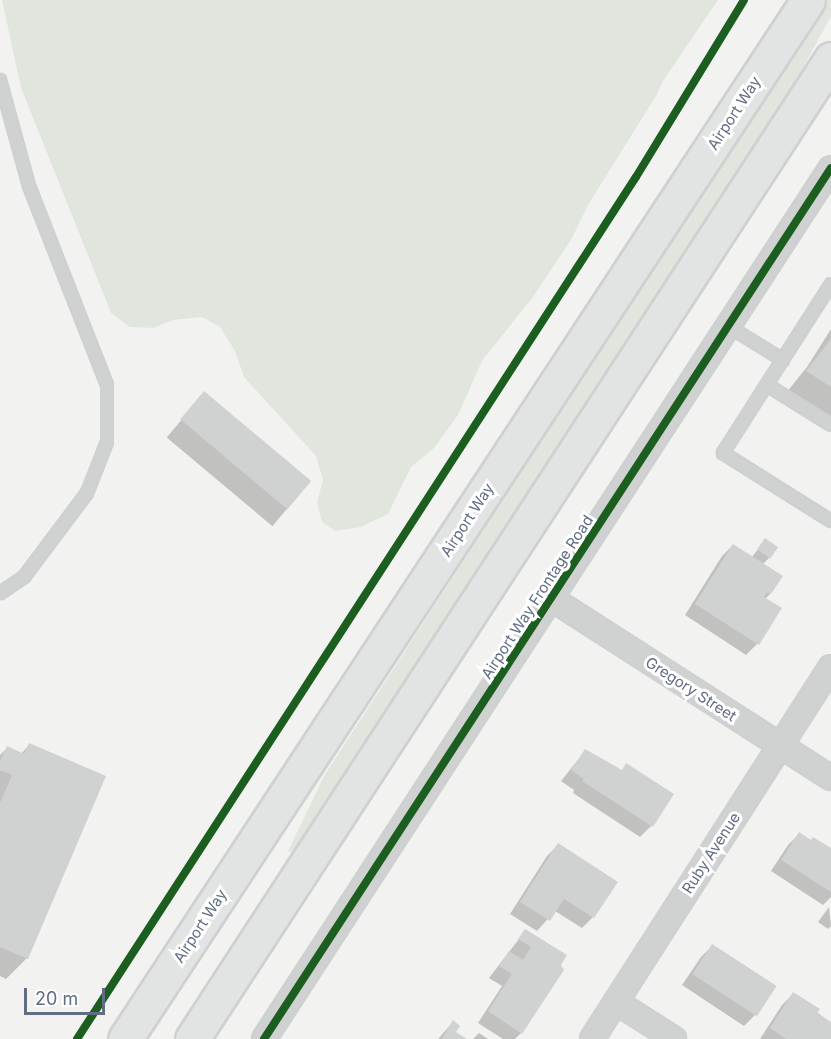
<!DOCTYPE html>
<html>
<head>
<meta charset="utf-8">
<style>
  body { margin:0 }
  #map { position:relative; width:831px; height:1039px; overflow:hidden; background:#f2f3f0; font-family:Inter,sans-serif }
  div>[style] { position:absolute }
  .green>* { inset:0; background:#e0e6de }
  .shadow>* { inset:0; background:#0003; transform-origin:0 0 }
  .building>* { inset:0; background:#d0d1d1; transform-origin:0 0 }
  .roads { filter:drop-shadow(2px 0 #ced0d1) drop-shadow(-2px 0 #ced0d1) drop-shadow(0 2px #ced0d1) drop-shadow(0 -2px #ced0d1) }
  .lane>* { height:10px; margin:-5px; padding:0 5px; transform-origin:5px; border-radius:5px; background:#d0d1d1 }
  .street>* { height:22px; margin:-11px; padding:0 11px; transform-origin:11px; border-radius:11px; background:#d0d1d1 }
  .primary>* { height:33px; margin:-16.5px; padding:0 16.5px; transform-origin:16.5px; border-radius:16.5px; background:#e2e3e3 }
  .cycleway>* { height:8px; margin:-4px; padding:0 4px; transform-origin:4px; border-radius:4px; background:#1b5e20 }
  span { translate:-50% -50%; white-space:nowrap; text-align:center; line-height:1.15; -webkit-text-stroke:6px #fff; paint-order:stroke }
  .street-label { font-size:15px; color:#606d83 }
  .scale { position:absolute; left:24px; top:988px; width:81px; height:27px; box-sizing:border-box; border:3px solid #606d83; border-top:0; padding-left:8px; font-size:18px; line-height:21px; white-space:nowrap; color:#606d83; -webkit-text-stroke:4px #fff; paint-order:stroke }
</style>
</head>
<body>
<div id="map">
  <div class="green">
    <div style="clip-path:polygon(2px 0,718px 0,663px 81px,656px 96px,588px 205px,571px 240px,533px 297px,482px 361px,458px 415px,434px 448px,411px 467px,388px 514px,361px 527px,335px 531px,322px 522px,317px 502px,323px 480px,316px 456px,244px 377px,235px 351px,220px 327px,202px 317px,173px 320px,153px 328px,130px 327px,111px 313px,21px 88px)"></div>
    <div style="clip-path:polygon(827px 0,831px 0,831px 16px,795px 83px,294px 854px,288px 851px,324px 776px)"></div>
  </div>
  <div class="shadow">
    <div style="clip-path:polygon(831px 329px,831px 417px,814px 406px,812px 409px,786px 393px,807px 367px)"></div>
    <div style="left:204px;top:393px;width:138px;height:58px;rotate:40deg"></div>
    <div style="clip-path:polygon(765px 540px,769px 558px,763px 564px,770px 594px,765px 599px,757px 644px,746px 655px,685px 615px,722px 556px,733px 545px,752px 557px)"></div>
    <div style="clip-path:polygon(29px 745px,27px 958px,6px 979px,0 976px,0 755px,7px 748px,21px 754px)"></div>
    <div style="clip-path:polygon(585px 751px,621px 771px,627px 765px,672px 794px,651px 826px,640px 837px,573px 793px,574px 790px,561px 781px)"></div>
    <div style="clip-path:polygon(799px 834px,831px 850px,831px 897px,823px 905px,771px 871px,788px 845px)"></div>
    <div style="clip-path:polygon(558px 845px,593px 917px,582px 928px,555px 911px,537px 931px,510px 914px,547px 856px)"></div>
    <div style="clip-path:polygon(829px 907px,831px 926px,828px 929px,818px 922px)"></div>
    <div style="clip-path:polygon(525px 931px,565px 956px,521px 1033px,515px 1039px,503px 1039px,478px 1023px,502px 986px,489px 978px)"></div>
    <div style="clip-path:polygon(712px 946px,755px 1015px,744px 1026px,682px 985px,701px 957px)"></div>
    <div style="clip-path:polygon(793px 994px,831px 1023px,831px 1039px,760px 1039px,782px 1005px)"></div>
    <div style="clip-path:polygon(453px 1022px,454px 1032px,464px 1039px,438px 1039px)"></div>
    <div style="clip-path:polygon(479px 1033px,488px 1039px,473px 1039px)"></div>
  </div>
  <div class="building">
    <div style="clip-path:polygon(831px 339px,831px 387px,806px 371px)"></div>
    <div style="left:204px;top:391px;width:140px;height:37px;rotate:40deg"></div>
    <div style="left:765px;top:538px;width:16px;height:14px;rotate:35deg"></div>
    <div style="clip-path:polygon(733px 544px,783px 576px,771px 594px,767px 592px,764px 597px,782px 608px,759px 645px,695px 604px)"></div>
    <div style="clip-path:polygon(29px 743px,106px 776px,28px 959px,0 947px,0 803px,12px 775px,0 770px,0 761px,7px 746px,24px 754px)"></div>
    <div style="clip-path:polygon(585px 749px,622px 770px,626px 763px,674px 794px,653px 827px,582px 781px,584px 779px,571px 770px)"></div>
    <div style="clip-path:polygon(799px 832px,811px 840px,813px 837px,831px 848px,831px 892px,781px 860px)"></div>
    <div style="clip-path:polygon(558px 843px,618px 882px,594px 918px,564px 899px,550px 921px,520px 902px)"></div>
    <div style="clip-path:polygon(525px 929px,567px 955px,561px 965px,564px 970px,522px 1034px,488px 1011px,512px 974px,499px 966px,509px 951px,523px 960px,531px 947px,518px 939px)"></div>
    <div style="left:712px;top:944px;width:77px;height:36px;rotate:33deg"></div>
    <div style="clip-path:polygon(793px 992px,820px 1009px,817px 1013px,831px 1022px,831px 1039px,786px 1039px,770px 1028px)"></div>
    <div style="clip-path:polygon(453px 1020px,460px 1026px,456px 1032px,467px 1039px,442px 1039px)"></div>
  </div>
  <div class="roads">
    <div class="lane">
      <div style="left:0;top:80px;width:110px;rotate:74.7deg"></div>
      <div style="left:29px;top:186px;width:214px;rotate:68.6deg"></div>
      <div style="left:107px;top:385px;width:57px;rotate:90deg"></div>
      <div style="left:107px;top:442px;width:55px;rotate:111.4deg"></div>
      <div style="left:87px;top:493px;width:105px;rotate:126.9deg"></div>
      <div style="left:24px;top:577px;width:29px;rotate:146deg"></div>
      <div style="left:831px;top:284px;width:201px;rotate:122.6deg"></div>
      <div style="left:723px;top:453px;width:128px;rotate:32.2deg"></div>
      <div style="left:728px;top:326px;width:65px;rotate:31.7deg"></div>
      <div style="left:767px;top:385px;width:75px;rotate:32deg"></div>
    </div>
    <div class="street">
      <div style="left:552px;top:599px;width:331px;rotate:32.7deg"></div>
      <div style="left:616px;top:1002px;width:69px;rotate:32.5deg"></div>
      <div style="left:264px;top:1039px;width:1039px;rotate:-56.94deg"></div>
      <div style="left:592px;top:1039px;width:442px;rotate:-57.3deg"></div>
    </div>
    <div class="primary">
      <div style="left:125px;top:1039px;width:1243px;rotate:-56.68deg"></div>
      <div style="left:192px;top:1039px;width:1170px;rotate:-56.89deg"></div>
    </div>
  </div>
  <div class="cycleway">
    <div style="left:77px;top:1039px;width:1027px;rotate:-57.04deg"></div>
    <div style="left:636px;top:177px;width:207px;rotate:-58.6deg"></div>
    <div style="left:264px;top:1039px;width:1039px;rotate:-56.94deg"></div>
  </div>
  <div class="street-label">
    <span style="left:734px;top:113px;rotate:-57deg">Airport Way</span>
    <span style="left:467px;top:520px;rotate:-57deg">Airport Way</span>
    <span style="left:537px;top:597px;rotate:-57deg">Airport Way Frontage Road</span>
    <span style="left:691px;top:689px;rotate:33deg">Gregory Street</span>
    <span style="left:711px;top:853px;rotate:-57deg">Ruby Avenue</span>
    <span style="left:200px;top:926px;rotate:-57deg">Airport Way</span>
  </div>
  <div class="scale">20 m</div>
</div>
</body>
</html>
